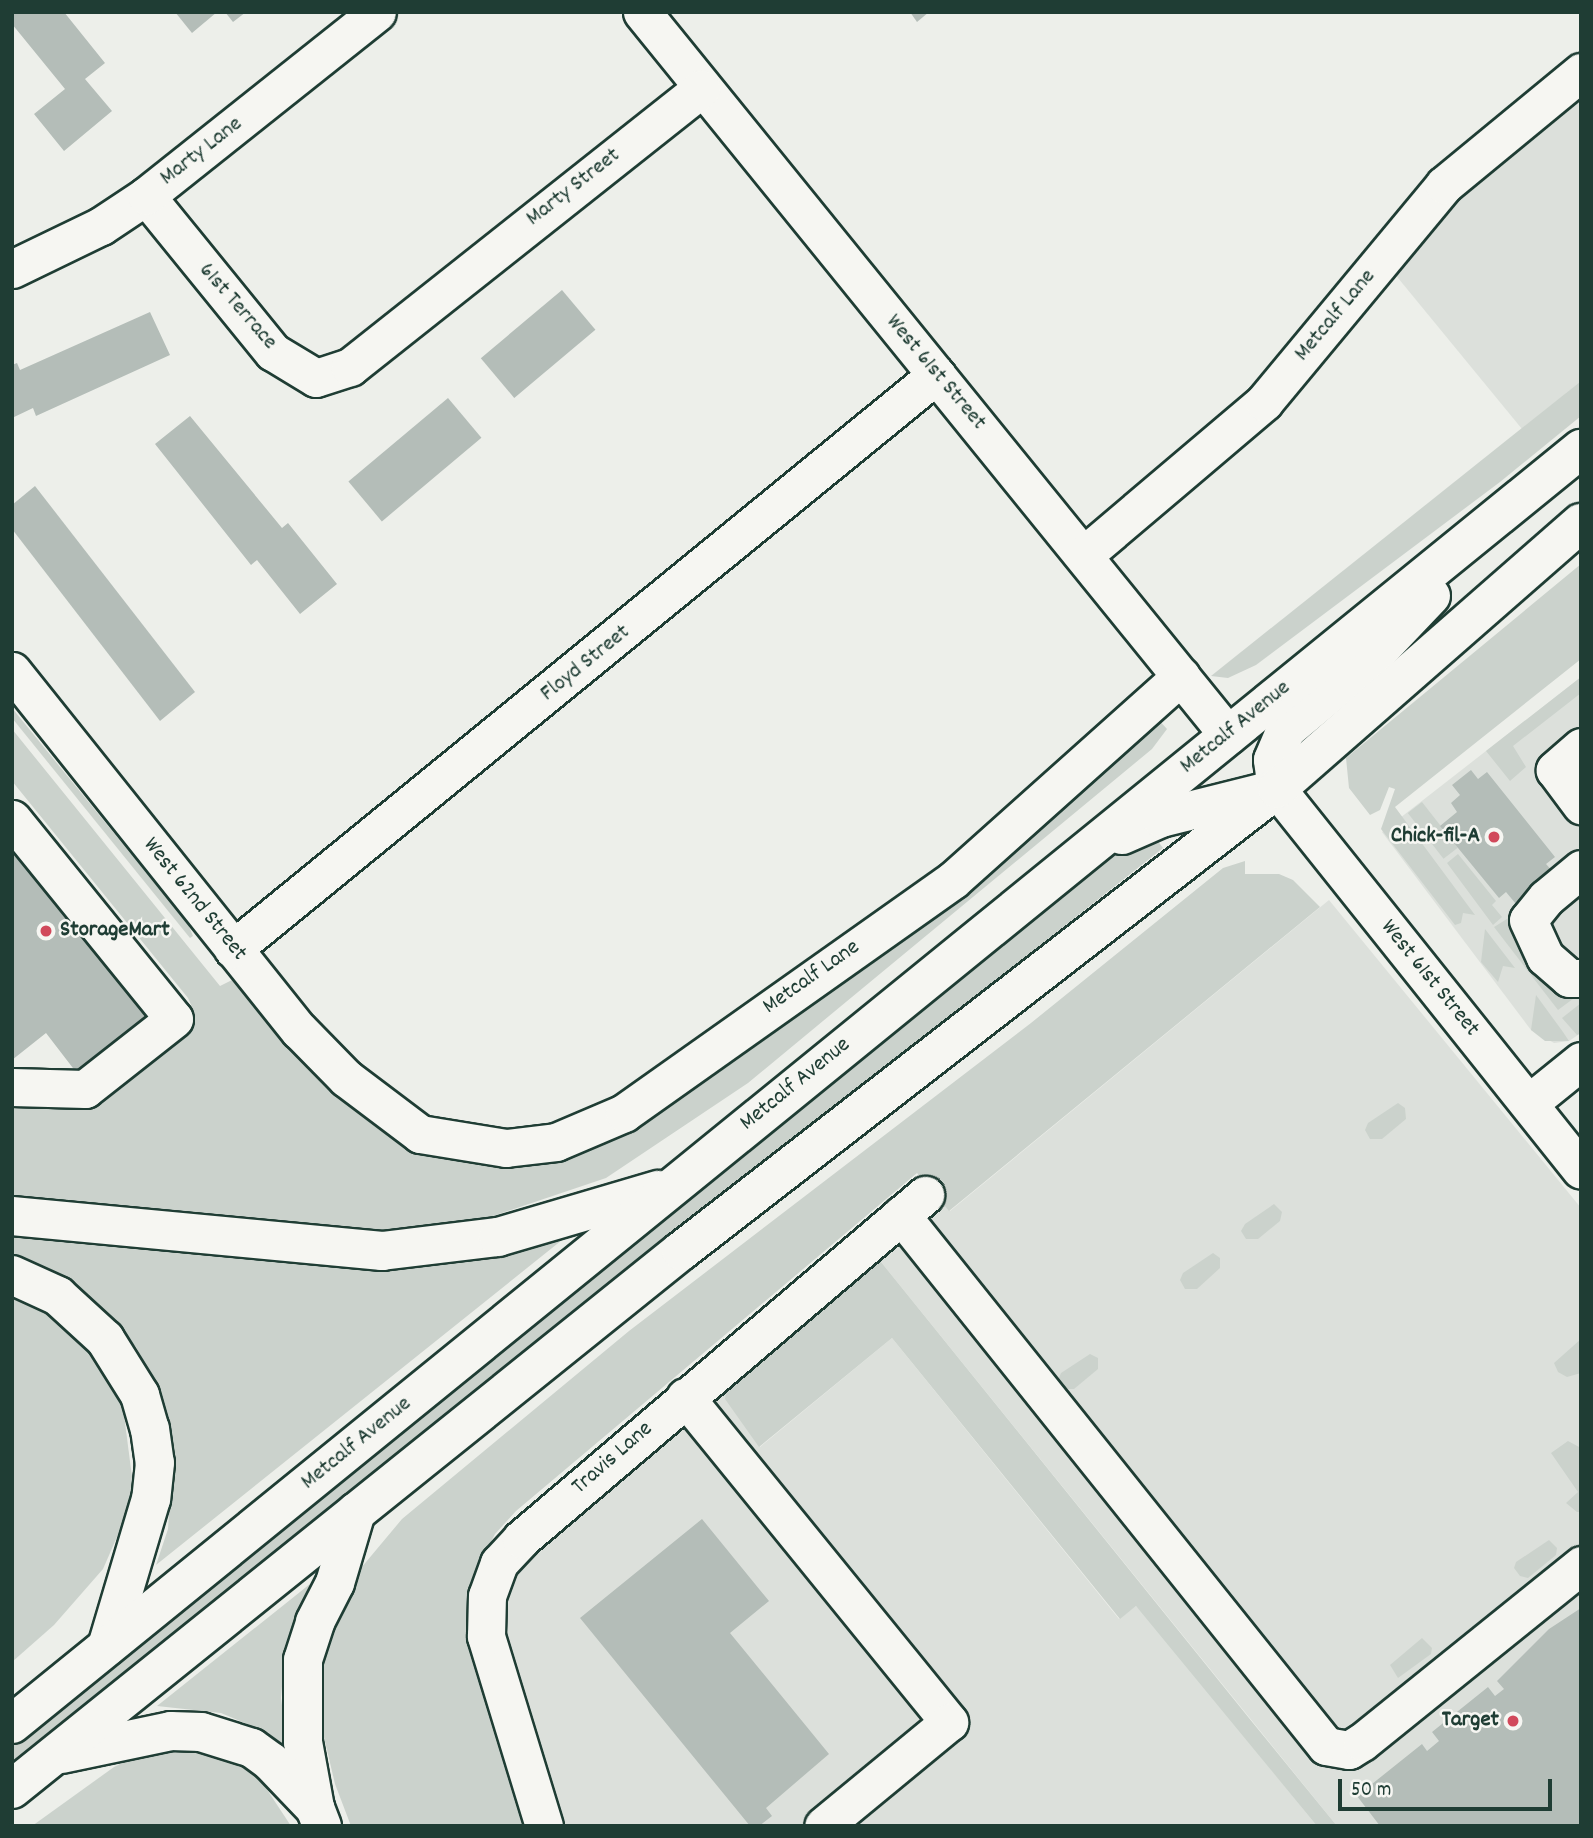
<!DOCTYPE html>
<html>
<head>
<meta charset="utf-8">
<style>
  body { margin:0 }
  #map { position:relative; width:1593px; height:1838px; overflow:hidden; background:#edefea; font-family:Dekko,sans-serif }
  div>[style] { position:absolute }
  .built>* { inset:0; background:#dce0db }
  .green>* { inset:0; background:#cbd2cc; transform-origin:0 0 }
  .building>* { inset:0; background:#b4bdb8; transform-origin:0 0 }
  .roads { filter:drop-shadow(2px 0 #1f3d34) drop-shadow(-2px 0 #1f3d34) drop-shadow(0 2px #1f3d34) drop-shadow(0 -2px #1f3d34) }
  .minor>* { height:37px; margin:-18.5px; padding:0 18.5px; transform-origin:18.5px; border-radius:18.5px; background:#f6f6f2 }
  .highway>* { height:38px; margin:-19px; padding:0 19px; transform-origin:19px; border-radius:19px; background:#f6f6f2 }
  .dots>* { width:19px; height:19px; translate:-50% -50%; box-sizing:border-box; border:4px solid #f6f6f2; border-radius:50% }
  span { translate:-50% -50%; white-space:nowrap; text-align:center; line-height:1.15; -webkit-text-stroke:5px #f6f6f2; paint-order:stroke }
  .street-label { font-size:23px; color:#1f3d34 }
  .poi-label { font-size:23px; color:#1f3d34; font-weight:700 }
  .right { translate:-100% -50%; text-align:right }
  .left { translate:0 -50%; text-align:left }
  .frame { position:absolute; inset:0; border:14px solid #1f3d34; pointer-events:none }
  .scale { position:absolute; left:1338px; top:1779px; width:214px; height:32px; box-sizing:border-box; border:4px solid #1f3d34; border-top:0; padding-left:9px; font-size:21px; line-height:24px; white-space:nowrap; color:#1f3d34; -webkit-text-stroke:5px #f6f6f2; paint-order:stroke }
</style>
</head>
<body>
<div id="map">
  <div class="built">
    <div style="clip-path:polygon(1581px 87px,1581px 381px,1522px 429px,1389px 267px,1438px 211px)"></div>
    <div style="clip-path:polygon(1581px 677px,1581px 1033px,1569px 1041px,1554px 1043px,1531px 1030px,1382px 832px)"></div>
    <div style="clip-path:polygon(1329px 900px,1581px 1208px,1581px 1826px,1337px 1826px,877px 1257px,941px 1202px,950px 1211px)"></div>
    <div style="clip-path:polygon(892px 1338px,1119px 1619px,1136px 1606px,1148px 1618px,1317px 1826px,563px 1826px,506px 1636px,502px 1613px,509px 1575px,524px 1554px,728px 1379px,760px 1447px)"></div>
  </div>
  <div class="green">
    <div style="clip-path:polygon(1581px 381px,1581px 416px,1500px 482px,1256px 665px,1228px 678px,1211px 676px)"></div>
    <div style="clip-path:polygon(1581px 564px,1581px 659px,1395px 807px,1475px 915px,1463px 913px,1461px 923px,1455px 925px,1381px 829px,1395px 789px,1389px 787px,1380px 810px,1370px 815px,1349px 788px,1346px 758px)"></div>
    <div style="clip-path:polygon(1581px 677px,1581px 693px,1513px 746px,1526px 767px,1510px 781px,1486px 751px)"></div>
    <div style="clip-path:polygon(12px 708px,188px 924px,193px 936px,190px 938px,12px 718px)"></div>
    <div style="clip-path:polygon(1157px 718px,1167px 729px,1152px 749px,748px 1083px,606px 1178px,478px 1221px,392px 1230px,308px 1227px,12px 1195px,12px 1094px,102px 1104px,189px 1032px,195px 1014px,188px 998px,12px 781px,12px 729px,220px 986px,232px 980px,344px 1099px,558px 1151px)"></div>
    <div style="left:1422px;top:802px;width:58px;height:18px;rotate:52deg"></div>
    <div style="clip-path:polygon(1154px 836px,1163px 848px,12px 1761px,12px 1743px,1089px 868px)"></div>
    <div style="clip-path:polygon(1458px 854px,1496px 901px,1492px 905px,1502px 917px,1493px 925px,1447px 863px)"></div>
    <div style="clip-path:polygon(1245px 861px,1245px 874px,1279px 874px,1293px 880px,1320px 907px,949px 1211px,917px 1173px,516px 1511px,495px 1534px,470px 1583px,469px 1636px,527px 1826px,351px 1826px,335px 1784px,319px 1716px,323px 1648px,356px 1574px,402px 1519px,629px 1331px,1031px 1023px,1223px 868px)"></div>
    <div style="clip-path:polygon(1515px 914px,1581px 993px,1558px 1010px,1494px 927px)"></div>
    <div style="clip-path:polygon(1485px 929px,1515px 968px,1503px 966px,1498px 982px,1481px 962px)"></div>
    <div style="clip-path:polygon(1536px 995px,1563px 1032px,1569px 1041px,1545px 1041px,1531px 1030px)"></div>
    <div style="clip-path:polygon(1581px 1003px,1581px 1033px,1577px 1035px,1562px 1018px)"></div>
    <div style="clip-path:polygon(1398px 1103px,1405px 1108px,1406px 1119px,1382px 1139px,1370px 1139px,1365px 1130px,1368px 1123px)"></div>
    <div style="clip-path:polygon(1274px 1204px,1282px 1212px,1280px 1221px,1258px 1239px,1246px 1239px,1241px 1231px,1245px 1224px)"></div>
    <div style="clip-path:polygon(12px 1232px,367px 1269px,440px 1263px,572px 1232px,156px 1565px,168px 1529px,173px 1451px,154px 1380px,136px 1347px,79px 1287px,12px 1254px)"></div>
    <div style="clip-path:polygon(1213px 1253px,1220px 1258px,1220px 1268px,1197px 1289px,1185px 1289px,1180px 1280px,1183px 1273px)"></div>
    <div style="clip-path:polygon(877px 1257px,1253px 1723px,1337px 1826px,1317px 1826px,1136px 1606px,1120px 1619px,892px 1338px,759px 1447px,725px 1399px,728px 1379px)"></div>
    <div style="clip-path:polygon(12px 1296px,48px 1314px,81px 1342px,106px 1373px,123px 1407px,132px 1477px,130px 1507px,103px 1569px,54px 1625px,12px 1662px)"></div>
    <div style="clip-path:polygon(1581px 1339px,1581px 1373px,1567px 1377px,1558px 1372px,1554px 1363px)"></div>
    <div style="clip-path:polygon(1090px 1354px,1098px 1358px,1098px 1369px,1074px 1389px,1062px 1389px,1058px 1380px,1061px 1373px)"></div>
    <div style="clip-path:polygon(1568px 1441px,1581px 1448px,1581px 1512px,1577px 1512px,1566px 1503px,1578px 1492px,1551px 1453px)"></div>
    <div style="clip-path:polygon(1549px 1540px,1557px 1548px,1556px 1555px,1528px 1578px,1520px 1576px,1514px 1568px,1516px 1562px)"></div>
    <div style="clip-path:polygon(310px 1584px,284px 1663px,281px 1698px,288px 1750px,266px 1732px,221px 1713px,157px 1706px)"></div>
    <div style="clip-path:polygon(1422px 1638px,1432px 1648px,1431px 1654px,1398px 1678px,1390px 1665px)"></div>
    <div style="clip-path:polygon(167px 1751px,215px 1754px,241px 1766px,262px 1782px,291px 1826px,32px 1826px,114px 1767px,138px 1755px)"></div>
  </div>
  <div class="building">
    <div style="clip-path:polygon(12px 12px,64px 12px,105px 63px,85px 79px,112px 111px,64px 151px,34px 114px,65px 89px,12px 24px)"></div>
    <div style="clip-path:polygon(175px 12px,217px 12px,192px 33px)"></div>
    <div style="clip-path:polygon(225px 12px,246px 12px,233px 22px)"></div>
    <div style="clip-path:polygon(910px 12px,929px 12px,917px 22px)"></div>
    <div style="left:562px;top:290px;width:52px;height:106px;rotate:50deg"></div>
    <div style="clip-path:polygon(150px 312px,170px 355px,36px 416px,33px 408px,12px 418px,12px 365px,17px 363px,20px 370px)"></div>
    <div style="left:448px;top:398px;width:52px;height:130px;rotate:50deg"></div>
    <div style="clip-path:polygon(190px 416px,282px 528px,288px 523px,337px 584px,300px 614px,257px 560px,251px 565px,155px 444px)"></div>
    <div style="clip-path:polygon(35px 486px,195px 692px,160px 721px,12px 529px,12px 505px)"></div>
    <div style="clip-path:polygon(1471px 770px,1478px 779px,1487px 772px,1555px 857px,1546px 864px,1554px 873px,1516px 904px,1506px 892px,1499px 898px,1440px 826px,1457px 812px,1451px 803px,1460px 795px,1452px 785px)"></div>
    <div style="clip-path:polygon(12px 846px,147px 1015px,76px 1072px,46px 1033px,12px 1060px)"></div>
    <div style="clip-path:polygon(702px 1519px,769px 1601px,730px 1633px,829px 1754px,766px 1808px,772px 1816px,759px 1826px,750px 1826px,580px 1618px)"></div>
    <div style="clip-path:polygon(1581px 1608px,1581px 1826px,1380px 1826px,1357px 1796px,1422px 1744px,1427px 1751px,1439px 1741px,1432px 1732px,1488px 1687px,1495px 1696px,1504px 1689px,1497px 1681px,1549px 1629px)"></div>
  </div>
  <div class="roads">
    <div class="minor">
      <div style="left:642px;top:12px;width:931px;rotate:50.97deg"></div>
      <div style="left:146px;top:196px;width:201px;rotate:50.9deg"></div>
      <div style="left:273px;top:352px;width:50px;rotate:31.2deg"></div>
      <div style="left:316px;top:378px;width:36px;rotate:-18deg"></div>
      <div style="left:350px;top:367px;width:448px;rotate:-38.4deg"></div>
      <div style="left:12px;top:269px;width:99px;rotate:-25.8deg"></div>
      <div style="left:101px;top:226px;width:54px;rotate:-33.7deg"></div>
      <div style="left:146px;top:196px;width:295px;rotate:-38.5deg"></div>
      <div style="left:1085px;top:554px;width:235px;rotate:-40.3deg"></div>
      <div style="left:1264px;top:402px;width:282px;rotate:-50.3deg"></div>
      <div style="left:1444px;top:185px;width:178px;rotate:-39.5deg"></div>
      <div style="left:12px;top:671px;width:460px;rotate:51.4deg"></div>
      <div style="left:299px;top:1030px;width:67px;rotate:45.6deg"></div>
      <div style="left:346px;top:1078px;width:93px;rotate:37.1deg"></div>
      <div style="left:420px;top:1134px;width:87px;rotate:9.2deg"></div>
      <div style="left:506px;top:1148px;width:50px;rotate:-6.8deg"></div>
      <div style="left:556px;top:1142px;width:74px;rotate:-23.1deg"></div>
      <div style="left:624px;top:1113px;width:403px;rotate:-35.3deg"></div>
      <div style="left:953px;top:880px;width:306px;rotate:-41.8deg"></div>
      <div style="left:1581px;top:747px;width:35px;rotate:139deg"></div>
      <div style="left:1555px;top:770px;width:44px;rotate:53.4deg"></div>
      <div style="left:1277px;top:789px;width:487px;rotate:51.4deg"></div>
      <div style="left:12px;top:819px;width:257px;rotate:51deg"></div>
      <div style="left:174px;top:1019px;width:113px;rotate:141.8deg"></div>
      <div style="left:85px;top:1089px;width:73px;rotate:-178.4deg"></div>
      <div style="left:1581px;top:869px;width:45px;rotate:140.4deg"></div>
      <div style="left:1546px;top:898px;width:28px;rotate:129deg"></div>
      <div style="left:1528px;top:920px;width:41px;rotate:65.3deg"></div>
      <div style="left:1545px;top:957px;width:32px;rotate:41deg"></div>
      <div style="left:1569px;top:978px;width:12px"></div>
      <div style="left:233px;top:949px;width:908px;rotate:-39.23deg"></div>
      <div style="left:1529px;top:1103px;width:67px;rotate:-38.9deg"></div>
      <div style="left:901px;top:1215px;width:680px;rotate:51.33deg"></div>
      <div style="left:1326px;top:1746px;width:23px;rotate:10deg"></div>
      <div style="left:1349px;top:1750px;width:15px;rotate:-32deg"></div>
      <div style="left:1362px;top:1742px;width:282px;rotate:-38.9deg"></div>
      <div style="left:685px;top:1397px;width:419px;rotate:50.9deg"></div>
      <div style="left:949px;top:1722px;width:163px;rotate:140.5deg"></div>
      <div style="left:544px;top:1826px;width:199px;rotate:-107deg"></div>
      <div style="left:486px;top:1636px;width:40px;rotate:-88.6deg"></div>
      <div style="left:487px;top:1596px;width:35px;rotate:-70deg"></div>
      <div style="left:499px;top:1563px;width:33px;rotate:-47deg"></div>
      <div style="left:521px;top:1539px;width:531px;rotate:-40.41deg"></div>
    </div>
    <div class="highway">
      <div style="left:1277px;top:789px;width:29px;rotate:-98deg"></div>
      <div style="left:1273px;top:760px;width:33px;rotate:-67deg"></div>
      <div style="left:1286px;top:730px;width:111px;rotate:-39.9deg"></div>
      <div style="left:1371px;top:659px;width:87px;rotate:-46.4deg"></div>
      <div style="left:1122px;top:835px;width:43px;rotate:-23.6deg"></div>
      <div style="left:1161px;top:818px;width:107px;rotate:-14deg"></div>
      <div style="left:12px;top:1216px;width:372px;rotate:5.4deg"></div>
      <div style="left:382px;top:1251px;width:117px;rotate:-6.9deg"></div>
      <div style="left:498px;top:1237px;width:167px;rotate:-16.4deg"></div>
      <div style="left:12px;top:1275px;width:51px;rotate:24.5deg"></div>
      <div style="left:58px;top:1296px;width:64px;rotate:42.5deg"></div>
      <div style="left:105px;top:1339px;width:66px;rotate:58deg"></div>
      <div style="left:140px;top:1395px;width:35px;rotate:74deg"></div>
      <div style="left:150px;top:1429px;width:34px;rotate:82deg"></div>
      <div style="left:155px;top:1463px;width:36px;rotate:96deg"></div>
      <div style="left:151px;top:1499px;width:154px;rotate:106.6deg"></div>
      <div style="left:12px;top:1724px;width:2022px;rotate:-39.1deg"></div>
      <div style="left:62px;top:1754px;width:111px;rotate:-11.9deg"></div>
      <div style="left:171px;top:1731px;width:30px;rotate:2deg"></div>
      <div style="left:201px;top:1732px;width:53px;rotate:17.4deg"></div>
      <div style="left:252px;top:1748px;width:24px;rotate:36deg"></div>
      <div style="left:271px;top:1762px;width:64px;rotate:46.3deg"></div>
      <div style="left:12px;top:1789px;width:858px;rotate:-38.81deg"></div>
      <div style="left:681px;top:1251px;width:754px;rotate:-37.78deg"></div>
      <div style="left:1277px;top:789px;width:404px;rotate:-41.2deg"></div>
      <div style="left:322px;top:1826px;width:19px;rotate:-111deg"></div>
      <div style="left:315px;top:1808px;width:67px;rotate:-100.3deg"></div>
      <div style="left:303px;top:1742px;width:82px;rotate:-90deg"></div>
      <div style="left:303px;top:1660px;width:40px;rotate:-72deg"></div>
      <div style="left:315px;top:1622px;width:44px;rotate:-62.9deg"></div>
      <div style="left:335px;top:1583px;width:74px;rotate:-73.5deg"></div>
    </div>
  </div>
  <div class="dots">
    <div style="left:1494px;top:837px;background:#d1495b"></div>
    <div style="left:46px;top:931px;background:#d1495b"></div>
    <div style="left:1513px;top:1721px;background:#d1495b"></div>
  </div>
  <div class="street-label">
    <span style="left:202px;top:152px;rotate:-38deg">Marty Lane</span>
    <span style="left:574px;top:188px;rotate:-38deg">Marty Street</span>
    <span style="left:237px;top:307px;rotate:49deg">61st Terrace</span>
    <span style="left:1336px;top:316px;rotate:-50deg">Metcalf Lane</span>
    <span style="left:935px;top:373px;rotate:50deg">West 61st Street</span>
    <span style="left:586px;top:664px;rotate:-39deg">Floyd Street</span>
    <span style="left:1236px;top:728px;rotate:-39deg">Metcalf Avenue</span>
    <span style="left:194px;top:900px;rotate:51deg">West 62nd Street</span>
    <span style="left:812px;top:978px;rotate:-35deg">Metcalf Lane</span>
    <span style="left:1429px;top:979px;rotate:51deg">West 61st Street</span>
    <span style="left:796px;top:1085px;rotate:-39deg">Metcalf Avenue</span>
    <span style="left:357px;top:1444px;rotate:-39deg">Metcalf Avenue</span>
    <span style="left:613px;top:1459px;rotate:-41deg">Travis Lane</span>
  </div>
  <div class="poi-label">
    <span class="right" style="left:1480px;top:837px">Chick-fil-A</span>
    <span class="left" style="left:60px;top:931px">StorageMart</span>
    <span class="right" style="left:1499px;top:1721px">Target</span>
  </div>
  <div class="frame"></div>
  <div class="scale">50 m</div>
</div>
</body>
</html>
